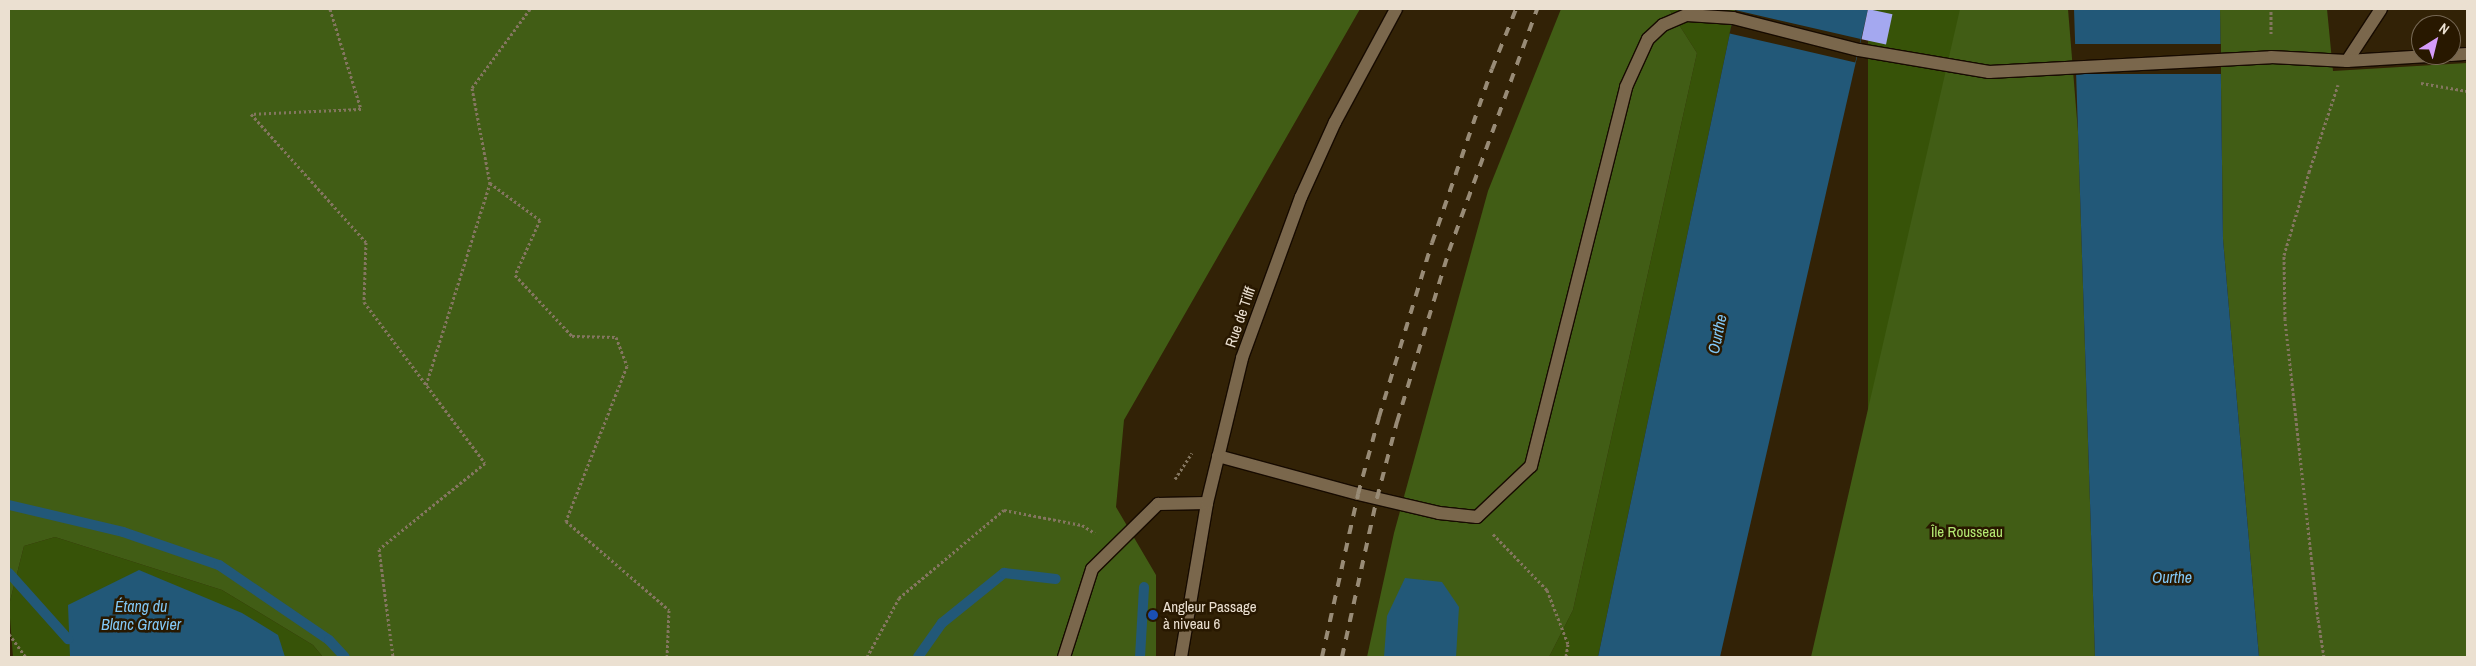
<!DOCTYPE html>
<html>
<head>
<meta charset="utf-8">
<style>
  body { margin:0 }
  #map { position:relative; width:2476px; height:666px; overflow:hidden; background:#322206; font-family:"Archivo Narrow",sans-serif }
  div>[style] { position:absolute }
  .green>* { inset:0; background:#375308; transform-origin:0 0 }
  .forest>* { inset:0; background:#415d15 }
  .water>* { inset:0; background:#225878 }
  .pier>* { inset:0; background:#322206; transform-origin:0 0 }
  .stream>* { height:10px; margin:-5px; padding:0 5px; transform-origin:5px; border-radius:5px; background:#225878 }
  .building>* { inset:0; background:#a4a8f0; transform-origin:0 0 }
  .path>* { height:3px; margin-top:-1.5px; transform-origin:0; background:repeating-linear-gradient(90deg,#847660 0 2.5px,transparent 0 5px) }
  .roads { filter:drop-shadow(1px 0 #170b00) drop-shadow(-1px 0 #170b00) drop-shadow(0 1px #170b00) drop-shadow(0 -1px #170b00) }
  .service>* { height:12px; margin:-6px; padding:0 6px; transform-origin:6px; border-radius:6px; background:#7a674c }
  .secondary>* { height:12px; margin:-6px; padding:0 6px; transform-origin:6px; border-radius:6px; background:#7a674c }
  .rail>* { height:4px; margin-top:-2px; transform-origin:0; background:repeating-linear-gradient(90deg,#988b76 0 9px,transparent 0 18px) }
  .dots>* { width:14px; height:14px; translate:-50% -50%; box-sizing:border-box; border:2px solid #281800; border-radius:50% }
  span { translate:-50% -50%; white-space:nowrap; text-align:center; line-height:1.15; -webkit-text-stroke:5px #281800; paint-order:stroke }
  .street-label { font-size:15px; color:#ebe0d1 }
  .park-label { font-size:15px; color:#b4e972 }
  .poi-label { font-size:15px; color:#ebe0d1 }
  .left { translate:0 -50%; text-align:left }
  .water-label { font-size:16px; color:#82c8f6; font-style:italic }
  .frame { position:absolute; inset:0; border:10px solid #ebe0d1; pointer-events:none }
  .north { position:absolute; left:2411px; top:15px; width:50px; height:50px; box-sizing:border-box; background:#281800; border:1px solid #766854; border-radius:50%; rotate:36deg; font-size:14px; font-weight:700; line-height:20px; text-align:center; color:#ebe0d1 }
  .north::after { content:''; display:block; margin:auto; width:18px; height:22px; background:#d59bfa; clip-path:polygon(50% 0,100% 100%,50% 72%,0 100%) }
</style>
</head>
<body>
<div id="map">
  <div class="green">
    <div style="clip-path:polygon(1669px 9px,1735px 9px,1598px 657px,1549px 657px,1573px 610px,1697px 53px)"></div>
    <div style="left:1868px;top:9px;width:92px;height:665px"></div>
    <div style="clip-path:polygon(55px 537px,222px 590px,313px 645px,323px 657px,13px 657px,9px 605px,24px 546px)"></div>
  </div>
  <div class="forest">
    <div style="clip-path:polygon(9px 9px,1360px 9px,1124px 420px,1116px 507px,1156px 575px,1156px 657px,323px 657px,313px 645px,222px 590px,55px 537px,24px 546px,9px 605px)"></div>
    <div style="clip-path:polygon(1561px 9px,1669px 9px,1697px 53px,1573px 610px,1549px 657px,1367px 657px,1394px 533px,1488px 191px)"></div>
    <div style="clip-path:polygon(1960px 9px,2068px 9px,2078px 132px,2095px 657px,1811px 657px)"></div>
    <div style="clip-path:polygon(2220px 9px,2327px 9px,2333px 71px,2467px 63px,2467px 657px,2259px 657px,2223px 239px)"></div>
  </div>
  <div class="water">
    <div style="clip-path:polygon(1735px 9px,1868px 9px,1720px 657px,1598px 657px)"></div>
    <div style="clip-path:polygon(2074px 9px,2220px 9px,2223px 239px,2259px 657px,2095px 657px)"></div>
    <div style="clip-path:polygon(139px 570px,242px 613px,278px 635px,285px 657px,70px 657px,68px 605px)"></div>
    <div style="clip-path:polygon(1405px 578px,1442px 582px,1459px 607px,1456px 657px,1384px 657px,1387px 616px)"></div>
  </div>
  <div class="pier">
    <div style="left:1735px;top:10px;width:129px;height:24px;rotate:13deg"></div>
    <div style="left:2221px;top:44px;width:30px;height:146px;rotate:90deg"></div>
  </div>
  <div class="stream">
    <div style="left:9px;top:505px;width:117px;rotate:13.3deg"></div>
    <div style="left:123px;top:532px;width:102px;rotate:19deg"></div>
    <div style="left:219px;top:565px;width:133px;rotate:34.3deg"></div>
    <div style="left:329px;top:640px;width:23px;rotate:47deg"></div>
    <div style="left:9px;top:573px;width:89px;rotate:48.2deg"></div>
    <div style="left:918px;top:657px;width:42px;rotate:-54.8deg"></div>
    <div style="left:942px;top:623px;width:80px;rotate:-38.9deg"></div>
    <div style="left:1004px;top:573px;width:52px;rotate:6.6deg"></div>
    <div style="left:1140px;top:657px;width:70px;rotate:-86.7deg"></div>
  </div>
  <div class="building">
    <div style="left:1868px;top:9px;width:25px;height:31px;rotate:12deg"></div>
  </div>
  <div class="path">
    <div style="left:330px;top:9px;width:105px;rotate:72.8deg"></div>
    <div style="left:361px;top:109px;width:110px;rotate:177.4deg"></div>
    <div style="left:251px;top:114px;width:172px;rotate:48.1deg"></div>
    <div style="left:366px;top:242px;width:60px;rotate:91.9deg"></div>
    <div style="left:364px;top:302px;width:201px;rotate:53.1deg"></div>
    <div style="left:485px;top:463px;width:136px;rotate:140.9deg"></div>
    <div style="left:379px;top:549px;width:109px;rotate:82.6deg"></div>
    <div style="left:530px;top:9px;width:98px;rotate:126.3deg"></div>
    <div style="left:472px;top:88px;width:97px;rotate:79.3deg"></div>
    <div style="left:490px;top:183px;width:62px;rotate:36.5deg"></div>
    <div style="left:540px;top:220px;width:60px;rotate:114.4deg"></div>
    <div style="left:515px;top:275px;width:83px;rotate:46.9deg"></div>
    <div style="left:572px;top:336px;width:44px;rotate:1.3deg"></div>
    <div style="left:616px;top:337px;width:31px;rotate:69deg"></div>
    <div style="left:627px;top:366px;width:167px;rotate:111.5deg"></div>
    <div style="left:566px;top:521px;width:136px;rotate:40.8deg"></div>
    <div style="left:669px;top:610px;width:47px;rotate:92.4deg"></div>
    <div style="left:2271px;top:34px;width:25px;rotate:-90deg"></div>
    <div style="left:2421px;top:83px;width:47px;rotate:9.9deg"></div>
    <div style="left:426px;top:385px;width:212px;rotate:-72.4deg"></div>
    <div style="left:1175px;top:479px;width:31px;rotate:-57deg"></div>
    <div style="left:1493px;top:534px;width:78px;rotate:46deg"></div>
    <div style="left:1547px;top:590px;width:58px;rotate:68.7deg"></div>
    <div style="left:1568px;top:644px;width:13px;rotate:99deg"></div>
    <div style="left:9px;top:634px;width:29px;rotate:54deg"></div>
    <div style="left:867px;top:657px;width:67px;rotate:-61.5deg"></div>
    <div style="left:899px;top:598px;width:137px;rotate:-40deg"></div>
    <div style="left:1004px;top:510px;width:79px;rotate:10.9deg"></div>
    <div style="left:1082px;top:525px;width:15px;rotate:32deg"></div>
    <div style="left:2324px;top:657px;width:38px;rotate:-99deg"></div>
    <div style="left:2318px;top:619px;width:302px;rotate:-96.3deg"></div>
    <div style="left:2285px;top:319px;width:64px;rotate:-90.9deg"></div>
    <div style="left:2284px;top:255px;width:87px;rotate:-73.2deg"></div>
    <div style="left:2309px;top:172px;width:92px;rotate:-71.6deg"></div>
  </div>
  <div class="roads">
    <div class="service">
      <div style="left:2451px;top:55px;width:16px;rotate:-4deg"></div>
      <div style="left:2347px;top:61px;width:62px;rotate:-56.8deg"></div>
      <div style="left:1218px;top:456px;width:145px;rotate:15.2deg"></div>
      <div style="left:1358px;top:494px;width:83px;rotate:13.2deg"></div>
      <div style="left:1439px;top:513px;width:38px;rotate:6deg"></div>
      <div style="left:1477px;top:517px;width:74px;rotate:-43.4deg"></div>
      <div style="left:1531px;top:466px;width:391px;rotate:-75.9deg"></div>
      <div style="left:1626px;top:87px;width:53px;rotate:-65.4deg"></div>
      <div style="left:1648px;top:39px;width:21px;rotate:-43deg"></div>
      <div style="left:1663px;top:25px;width:26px;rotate:-23deg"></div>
      <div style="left:1687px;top:15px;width:46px;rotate:3.7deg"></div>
      <div style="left:1733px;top:18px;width:130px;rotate:14.3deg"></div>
      <div style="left:1859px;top:50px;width:132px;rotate:9.6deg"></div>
      <div style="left:1989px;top:72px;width:282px;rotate:-3deg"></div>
      <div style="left:2271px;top:57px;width:76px;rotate:3deg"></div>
      <div style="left:2347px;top:61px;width:98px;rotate:-3.5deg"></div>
      <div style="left:1064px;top:657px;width:92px;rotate:-72.3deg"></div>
      <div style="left:1092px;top:569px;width:93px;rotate:-44.6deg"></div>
      <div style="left:1158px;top:504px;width:49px;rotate:-1.2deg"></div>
    </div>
    <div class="secondary">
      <div style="left:1181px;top:657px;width:156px;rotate:-80.4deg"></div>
      <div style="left:1207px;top:503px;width:149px;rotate:-76.4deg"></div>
      <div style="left:1242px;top:358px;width:171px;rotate:-69.9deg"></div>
      <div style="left:1301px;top:197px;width:82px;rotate:-65.6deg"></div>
      <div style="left:1335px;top:122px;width:128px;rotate:-61.6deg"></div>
    </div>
  </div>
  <div class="rail">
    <div style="left:1322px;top:657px;width:167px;rotate:-77.5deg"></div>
    <div style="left:1358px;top:494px;width:80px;rotate:-74.7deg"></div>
    <div style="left:1379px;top:417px;width:182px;rotate:-73.1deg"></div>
    <div style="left:1432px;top:243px;width:184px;rotate:-71deg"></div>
    <div style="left:1492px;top:69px;width:65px;rotate:-68.2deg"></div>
    <div style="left:1342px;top:657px;width:163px;rotate:-77.6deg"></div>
    <div style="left:1377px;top:498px;width:79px;rotate:-75.3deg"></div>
    <div style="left:1397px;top:422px;width:179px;rotate:-73.1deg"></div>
    <div style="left:1449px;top:251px;width:258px;rotate:-70deg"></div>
  </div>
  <div class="dots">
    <div style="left:1153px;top:615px;background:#1a4fb4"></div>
  </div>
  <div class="street-label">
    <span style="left:1240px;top:317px;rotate:-71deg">Rue de Tilff</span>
  </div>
  <div class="park-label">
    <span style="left:1967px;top:532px">Île Rousseau</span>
  </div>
  <div class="poi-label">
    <span class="left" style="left:1163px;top:615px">Angleur Passage<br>à niveau 6</span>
  </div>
  <div class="water-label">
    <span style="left:1717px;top:334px;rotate:-78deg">Ourthe</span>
    <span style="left:2172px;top:577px">Ourthe</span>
    <span style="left:141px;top:615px">Étang du<br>Blanc Gravier</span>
  </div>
  <div class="frame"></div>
  <div class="north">N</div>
</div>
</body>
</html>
